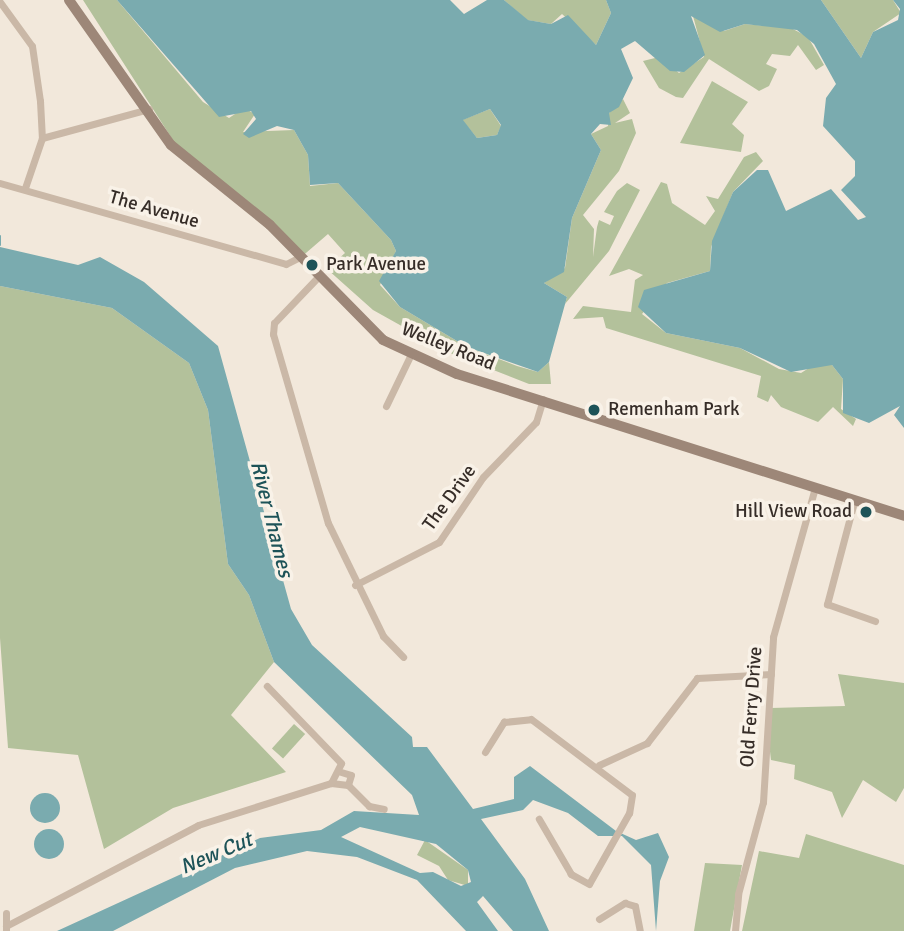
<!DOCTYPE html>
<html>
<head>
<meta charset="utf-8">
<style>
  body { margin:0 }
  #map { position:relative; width:904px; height:931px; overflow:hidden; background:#f2e8db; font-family:Signika,sans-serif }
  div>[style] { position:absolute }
  .green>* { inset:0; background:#b3c19b; transform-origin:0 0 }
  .water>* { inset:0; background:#7aabaf }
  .round { border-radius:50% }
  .stream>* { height:2px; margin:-1px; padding:0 1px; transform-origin:1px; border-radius:1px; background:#7aabaf }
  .minor>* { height:7px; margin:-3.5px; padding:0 3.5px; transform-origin:3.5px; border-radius:3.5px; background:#cab8a7 }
  .secondary>* { height:10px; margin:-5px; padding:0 5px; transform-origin:5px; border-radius:5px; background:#9d8778 }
  .dots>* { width:19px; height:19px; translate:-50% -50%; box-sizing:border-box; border:4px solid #f9f2e8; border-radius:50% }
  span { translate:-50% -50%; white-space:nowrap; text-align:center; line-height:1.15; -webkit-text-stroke:7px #f9f2e8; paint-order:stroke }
  .street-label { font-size:19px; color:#362d28 }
  .poi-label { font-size:19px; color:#362d28 }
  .left { translate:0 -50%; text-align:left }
  .right { translate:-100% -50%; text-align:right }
  .water-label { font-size:21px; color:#1d5358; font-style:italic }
</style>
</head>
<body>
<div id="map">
  <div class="green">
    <div style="clip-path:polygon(83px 0,117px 0,203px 102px,229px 118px,244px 108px,255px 114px,243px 132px,294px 130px,308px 155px,310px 186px,338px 183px,391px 240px,396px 251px,380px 285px,400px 307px,467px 347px,517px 366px,538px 372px,549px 362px,551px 384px,529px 384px,450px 353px,373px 310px,327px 269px,345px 253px,328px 234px,299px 259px,270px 225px,187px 162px)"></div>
    <div style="clip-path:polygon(504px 0,606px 0,611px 13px,596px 45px,562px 14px,551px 24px,527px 20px)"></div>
    <div style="clip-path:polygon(821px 0,893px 0,901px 13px,873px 32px,861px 58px)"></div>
    <div style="clip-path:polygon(693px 16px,724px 31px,745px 24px,791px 28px,808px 37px,824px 65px,816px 70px,798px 45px,790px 56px,772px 54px,766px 64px,777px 69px,769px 86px,759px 91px,709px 59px,683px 98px,676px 97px,659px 88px,643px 61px,659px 57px,679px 73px,704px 57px)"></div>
    <div style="clip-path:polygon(712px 81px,748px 102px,732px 124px,744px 135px,741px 152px,680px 143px)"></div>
    <div style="clip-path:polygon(623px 99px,630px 113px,615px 123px,632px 119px,636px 133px,619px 171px,583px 215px,594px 229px,593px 257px,597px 227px,599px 220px,610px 225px,614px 216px,604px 212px,617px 191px,627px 183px,640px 190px,609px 251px,565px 304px,567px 297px,544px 283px,565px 268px,572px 218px,601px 150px,591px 134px,608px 126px,609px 113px)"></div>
    <div style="clip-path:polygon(490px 109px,501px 126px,497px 135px,477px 138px,462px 120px)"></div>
    <div style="clip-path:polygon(756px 152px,763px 161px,733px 192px,711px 247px,710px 271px,667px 283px,642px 314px,666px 333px,740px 348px,779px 369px,801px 373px,817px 363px,832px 365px,843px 379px,841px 409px,856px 419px,853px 426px,833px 407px,818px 422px,781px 407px,771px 395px,768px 402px,757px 397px,761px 376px,606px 328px,603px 317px,573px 319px,583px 306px,631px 312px,635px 280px,643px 275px,629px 269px,609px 276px,661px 182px,667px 184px,672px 203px,705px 225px,715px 211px,706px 196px,718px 199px,744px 157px)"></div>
    <div style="clip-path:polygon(0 286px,112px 308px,189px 363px,208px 410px,228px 564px,249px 595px,274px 662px,231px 715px,286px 772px,173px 808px,104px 849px,78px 755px,8px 748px,0 638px)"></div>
    <div style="clip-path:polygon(838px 674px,904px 683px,904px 788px,896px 802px,863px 780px,842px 818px,832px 792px,794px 779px,795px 765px,771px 760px,769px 743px,771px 708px,845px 706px)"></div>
    <div style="left:294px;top:724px;width:15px;height:33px;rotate:42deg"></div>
    <div style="clip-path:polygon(806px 834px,904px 865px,904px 931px,742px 931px,759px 851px,799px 858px)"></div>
    <div style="clip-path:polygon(425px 840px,468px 870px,468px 886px,448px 880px,439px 866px,417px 855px)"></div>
    <div style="clip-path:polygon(705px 863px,742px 865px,730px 931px,694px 931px)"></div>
  </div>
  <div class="water">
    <div style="clip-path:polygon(evenodd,117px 0,450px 0,464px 14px,487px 0,504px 0,528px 20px,551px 24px,568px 15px,596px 45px,611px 13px,606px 0,821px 0,861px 58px,873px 32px,898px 20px,900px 9px,893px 0,904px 0,904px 428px,894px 415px,900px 406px,869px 423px,843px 413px,843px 379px,832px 365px,791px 372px,740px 348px,666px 333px,638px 307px,644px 290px,710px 271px,712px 241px,733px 192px,757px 170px,768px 170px,786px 211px,831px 189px,858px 220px,866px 217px,841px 190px,855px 176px,855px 161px,823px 126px,826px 98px,836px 84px,814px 44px,797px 30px,745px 24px,720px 32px,691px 16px,705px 55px,684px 72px,670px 71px,635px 41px,621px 49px,633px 78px,619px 107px,609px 113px,611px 125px,600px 124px,591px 134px,601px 150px,572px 218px,564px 272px,544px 283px,567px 297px,549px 362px,538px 372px,467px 347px,400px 307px,379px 281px,396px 251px,391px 240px,338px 183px,310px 185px,308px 155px,294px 130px,277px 126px,249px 138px,243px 134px,256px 119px,251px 111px,219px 117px,117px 0,490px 109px,501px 125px,497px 135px,477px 138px,463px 120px,490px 109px)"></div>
    <div style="clip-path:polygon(evenodd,0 247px,78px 265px,100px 257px,144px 282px,218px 346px,291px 609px,312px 645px,412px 737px,413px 747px,427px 747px,473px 809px,514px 799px,514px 777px,530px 766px,616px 831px,636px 840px,658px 833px,669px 857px,660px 881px,656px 931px,651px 865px,622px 836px,598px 836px,568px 813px,533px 800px,523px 810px,481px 819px,525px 879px,549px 931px,513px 931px,483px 896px,477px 902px,498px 931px,466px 931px,417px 880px,357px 857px,307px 851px,235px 868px,113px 931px,57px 931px,260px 838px,321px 830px,354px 811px,419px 815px,412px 795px,274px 662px,249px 595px,228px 564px,208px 410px,189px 363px,112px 308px,0 286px,0 247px,360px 827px,436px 844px,468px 870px,471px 882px,461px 886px,433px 872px,420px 873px,341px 837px,360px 827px)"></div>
    <div class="round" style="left:30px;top:793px;width:30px;height:30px"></div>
    <div class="round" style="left:34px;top:829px;width:30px;height:30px"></div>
  </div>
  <div class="stream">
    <div style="left:0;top:236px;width:9px;rotate:90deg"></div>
  </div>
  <div class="minor">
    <div style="left:0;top:2px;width:54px;rotate:54deg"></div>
    <div style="left:32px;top:46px;width:56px;rotate:81.7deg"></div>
    <div style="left:40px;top:101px;width:37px;rotate:87deg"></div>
    <div style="left:42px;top:138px;width:53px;rotate:108.8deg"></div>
    <div style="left:42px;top:138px;width:111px;rotate:-15.2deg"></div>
    <div style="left:0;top:183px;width:297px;rotate:15.8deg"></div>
    <div style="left:286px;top:264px;width:13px;rotate:-27deg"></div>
    <div style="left:317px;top:278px;width:62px;rotate:133.7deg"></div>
    <div style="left:274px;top:323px;width:11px;rotate:95deg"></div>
    <div style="left:273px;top:334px;width:197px;rotate:73.8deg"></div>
    <div style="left:328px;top:523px;width:126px;rotate:64deg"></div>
    <div style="left:383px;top:636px;width:29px;rotate:46deg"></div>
    <div style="left:386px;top:406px;width:58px;rotate:-64.3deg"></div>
    <div style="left:854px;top:502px;width:106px;rotate:104.8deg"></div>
    <div style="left:827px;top:604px;width:51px;rotate:19.5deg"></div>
    <div style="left:355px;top:585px;width:94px;rotate:-27.1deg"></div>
    <div style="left:439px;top:542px;width:78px;rotate:-55.9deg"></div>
    <div style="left:483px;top:477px;width:76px;rotate:-46.1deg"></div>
    <div style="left:536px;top:422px;width:24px;rotate:-73deg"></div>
    <div style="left:485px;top:752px;width:36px;rotate:-58deg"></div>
    <div style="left:504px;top:722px;width:27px;rotate:-6deg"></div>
    <div style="left:531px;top:719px;width:126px;rotate:37deg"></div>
    <div style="left:632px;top:795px;width:18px;rotate:99deg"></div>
    <div style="left:629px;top:813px;width:81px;rotate:119.4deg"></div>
    <div style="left:589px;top:884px;width:21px;rotate:-151deg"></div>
    <div style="left:571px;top:874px;width:64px;rotate:-120.2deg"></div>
    <div style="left:599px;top:765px;width:53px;rotate:-24.6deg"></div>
    <div style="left:647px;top:743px;width:82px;rotate:-52.4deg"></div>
    <div style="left:697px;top:678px;width:74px;rotate:-3.1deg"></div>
    <div style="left:341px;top:772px;width:10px;rotate:17deg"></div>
    <div style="left:351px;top:775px;width:10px;rotate:107deg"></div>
    <div style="left:331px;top:783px;width:17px;rotate:7deg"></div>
    <div style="left:348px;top:785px;width:30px;rotate:45deg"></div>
    <div style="left:369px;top:806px;width:15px;rotate:11deg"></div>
    <div style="left:599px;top:919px;width:31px;rotate:-32deg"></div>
    <div style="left:625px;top:903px;width:10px;rotate:17deg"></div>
    <div style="left:635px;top:906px;width:25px;rotate:79deg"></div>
    <div style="left:6px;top:926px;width:217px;rotate:-27.7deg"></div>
    <div style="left:198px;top:825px;width:139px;rotate:-17.5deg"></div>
    <div style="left:331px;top:783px;width:22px;rotate:-63deg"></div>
    <div style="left:341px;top:763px;width:107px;rotate:-133.9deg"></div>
    <div style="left:6px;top:931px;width:18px;rotate:-90deg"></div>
    <div style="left:735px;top:931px;width:37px;rotate:-85deg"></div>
    <div style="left:738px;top:894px;width:95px;rotate:-74.8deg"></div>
    <div style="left:763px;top:802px;width:165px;rotate:-86.5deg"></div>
    <div style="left:773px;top:637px;width:155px;rotate:-74.3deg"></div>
  </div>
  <div class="secondary">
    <div style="left:69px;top:0;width:177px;rotate:54.9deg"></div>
    <div style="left:171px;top:145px;width:127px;rotate:38.9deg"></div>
    <div style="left:270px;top:225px;width:161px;rotate:45.5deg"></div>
    <div style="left:383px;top:340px;width:81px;rotate:24.7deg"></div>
    <div style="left:457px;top:374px;width:469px;rotate:17.6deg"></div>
  </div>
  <div class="dots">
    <div style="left:312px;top:265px;background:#1d5358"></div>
    <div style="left:594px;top:410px;background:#1d5358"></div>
    <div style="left:866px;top:512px;background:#1d5358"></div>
  </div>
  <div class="street-label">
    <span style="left:154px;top:210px;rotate:16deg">The Avenue</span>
    <span style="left:448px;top:347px;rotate:22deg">Welley Road</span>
    <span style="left:450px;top:498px;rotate:-54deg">The Drive</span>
    <span style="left:752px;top:707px;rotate:-86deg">Old Ferry Drive</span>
  </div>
  <div class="poi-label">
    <span class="left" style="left:326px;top:265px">Park Avenue</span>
    <span class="left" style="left:608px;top:410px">Remenham Park</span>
    <span class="right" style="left:852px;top:512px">Hill View Road</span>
  </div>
  <div class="water-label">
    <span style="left:272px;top:519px;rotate:76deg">River Thames</span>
    <span style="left:216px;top:853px;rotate:-23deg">New Cut</span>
  </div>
</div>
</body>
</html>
